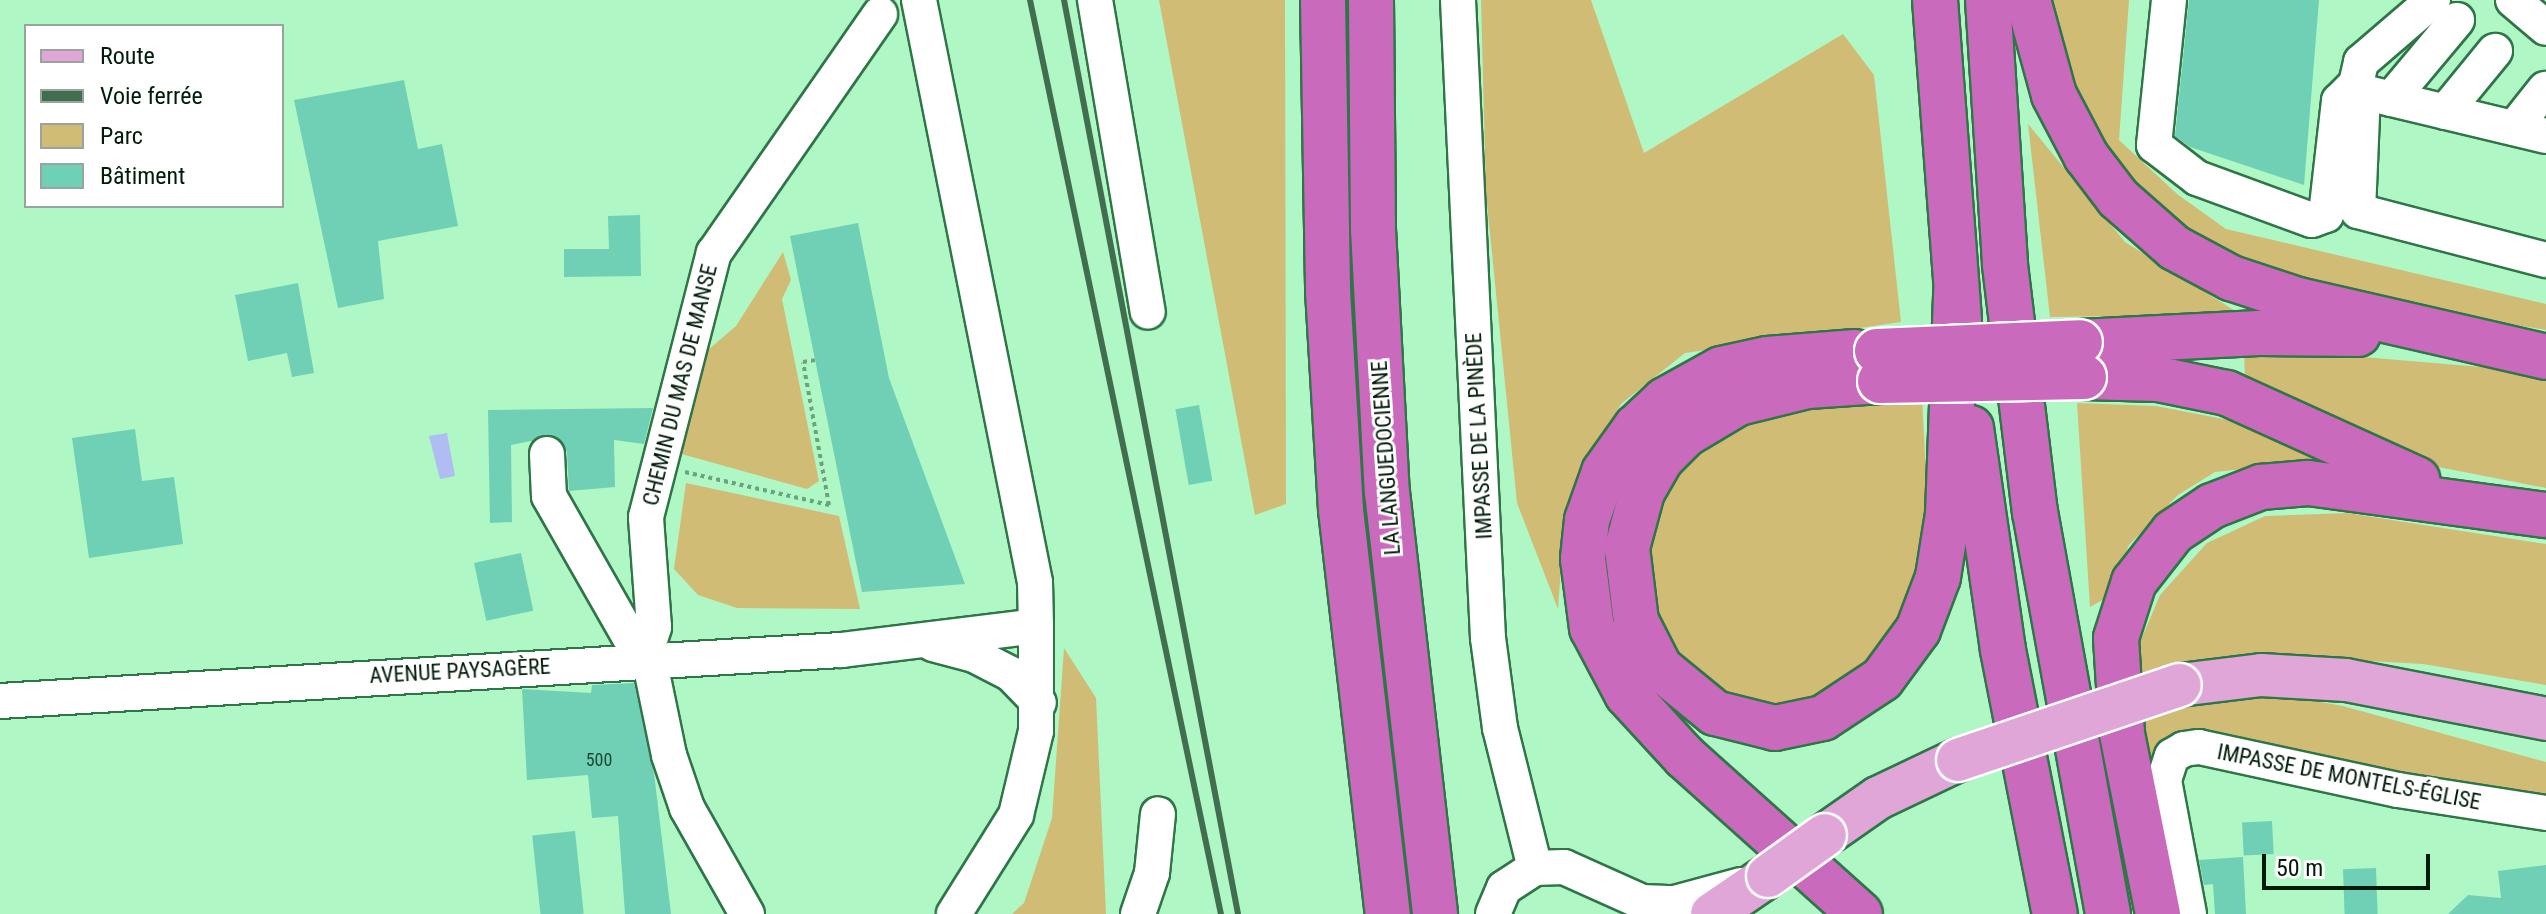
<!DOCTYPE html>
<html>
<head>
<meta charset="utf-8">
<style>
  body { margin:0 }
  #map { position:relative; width:2546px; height:914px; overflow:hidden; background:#aff7c4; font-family:"Roboto Condensed",sans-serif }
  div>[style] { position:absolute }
  .green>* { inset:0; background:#d1bc75 }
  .water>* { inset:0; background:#afbdf2 }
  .building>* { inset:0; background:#70d0b5; transform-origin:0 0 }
  .path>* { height:4px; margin-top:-2px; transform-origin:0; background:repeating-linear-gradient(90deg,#6ca27c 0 4px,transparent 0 8px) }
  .roads { filter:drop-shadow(2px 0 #2f7548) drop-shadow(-2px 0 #2f7548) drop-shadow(0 2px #2f7548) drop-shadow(0 -2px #2f7548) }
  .minor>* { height:34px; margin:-17px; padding:0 17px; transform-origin:17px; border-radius:17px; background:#fff }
  .major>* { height:42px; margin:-21px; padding:0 21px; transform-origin:21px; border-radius:21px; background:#dfa6d7 }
  .highway>* { height:44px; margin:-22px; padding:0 22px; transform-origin:22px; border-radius:22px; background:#ca6abc }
  .rail>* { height:6px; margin:-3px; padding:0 3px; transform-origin:3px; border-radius:3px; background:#426e50 }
  .bridges { filter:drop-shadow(2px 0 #fff) drop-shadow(-2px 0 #fff) drop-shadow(0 2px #fff) drop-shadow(0 -2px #fff) }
  .major-bridge>* { height:42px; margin:-21px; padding:0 21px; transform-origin:21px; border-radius:21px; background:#dfa6d7 }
  .highway-bridge>* { height:44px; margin:-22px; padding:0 22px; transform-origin:22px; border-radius:22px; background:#ca6abc }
  span { translate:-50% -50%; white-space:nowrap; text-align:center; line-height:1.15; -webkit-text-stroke:6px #fff; paint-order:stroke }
  .number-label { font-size:18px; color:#1c4834 }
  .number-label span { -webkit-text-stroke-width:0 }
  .street-label { font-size:22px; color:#001b09 }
  .legend { position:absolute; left:24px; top:24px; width:260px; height:184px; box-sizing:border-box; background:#fff; border:2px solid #99a49d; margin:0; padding:10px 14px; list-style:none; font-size:24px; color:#001b09 }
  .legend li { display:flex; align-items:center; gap:16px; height:40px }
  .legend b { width:40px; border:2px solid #99a49d }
  .scale { position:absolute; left:2262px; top:854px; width:168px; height:36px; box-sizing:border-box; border:4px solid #001b09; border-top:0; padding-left:10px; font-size:24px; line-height:28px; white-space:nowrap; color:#001b09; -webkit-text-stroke:6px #fff; paint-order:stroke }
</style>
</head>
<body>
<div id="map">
  <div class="green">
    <div style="clip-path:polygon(1159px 0,1285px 0,1286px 504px,1255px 515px)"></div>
    <div style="clip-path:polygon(1481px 0,1591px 0,1644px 153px,1843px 34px,1874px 75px,1901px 322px,1685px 353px,1621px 404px,1588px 461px,1564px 527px,1558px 609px,1517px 503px,1486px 193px)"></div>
    <div style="clip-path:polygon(2050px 0,2129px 0,2119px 140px,2177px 194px,2226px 229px,2546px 304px,2546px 330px,2346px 297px,2196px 244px,2145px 200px,2082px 119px)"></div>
    <div style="clip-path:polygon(2028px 124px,2125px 242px,2240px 314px,2050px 317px)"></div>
    <div style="clip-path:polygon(783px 252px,791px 280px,782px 299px,819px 481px,807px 489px,678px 453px,708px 350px,736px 326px)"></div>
    <div style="clip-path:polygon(2244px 347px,2505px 369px,2546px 378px,2546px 488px,2392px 458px,2245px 382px)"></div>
    <div style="clip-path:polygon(1922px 398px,1928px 511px,1920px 572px,1909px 607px,1880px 655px,1823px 698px,1785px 708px,1739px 703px,1687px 668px,1653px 616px,1646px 552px,1665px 488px,1686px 460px,1756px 411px)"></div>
    <div style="clip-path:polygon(2077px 403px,2156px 406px,2244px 423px,2334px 469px,2271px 466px,2215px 472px,2178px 495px,2129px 545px,2108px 597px,2090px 607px)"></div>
    <div style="clip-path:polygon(686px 483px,839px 516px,860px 609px,737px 608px,698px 595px,674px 569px)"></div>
    <div style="clip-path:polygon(2347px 513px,2546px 544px,2546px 685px,2423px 664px,2280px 656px,2215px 660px,2136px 676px,2138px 647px,2160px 595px,2207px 543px,2265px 516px)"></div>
    <div style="clip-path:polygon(1064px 648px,1096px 698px,1106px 914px,1012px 914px,1024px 903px,1052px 818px)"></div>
    <div style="clip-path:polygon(2257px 691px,2343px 706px,2546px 762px,2546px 805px,2344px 771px,2148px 759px,2139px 717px,2196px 700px)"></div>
  </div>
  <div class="water">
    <div style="clip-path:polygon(447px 433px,455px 476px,440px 479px,429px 436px)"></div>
  </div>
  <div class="building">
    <div style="clip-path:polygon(2189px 0,2319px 0,2304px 185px,2190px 147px,2175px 136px)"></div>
    <div style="clip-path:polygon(404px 80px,418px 149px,442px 144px,458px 226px,378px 241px,384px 299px,338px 308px,294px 100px)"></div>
    <div style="clip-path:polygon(640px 215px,641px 276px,564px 277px,564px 249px,609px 249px,608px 216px)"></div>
    <div style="clip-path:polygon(858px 223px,889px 378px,965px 584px,862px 592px,790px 236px)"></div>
    <div style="clip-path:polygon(298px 283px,314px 373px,292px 377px,287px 353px,248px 361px,235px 295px)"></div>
    <div style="left:1199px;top:405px;width:77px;height:24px;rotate:80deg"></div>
    <div style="clip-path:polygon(653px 408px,644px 444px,614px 440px,615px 487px,569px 491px,567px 452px,555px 436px,511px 445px,512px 522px,490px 523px,488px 410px)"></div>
    <div style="clip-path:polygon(135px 429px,142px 481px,174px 477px,183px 544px,89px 558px,72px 438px)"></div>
    <div style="left:521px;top:553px;width:59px;height:48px;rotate:78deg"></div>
    <div style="clip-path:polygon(634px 683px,654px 773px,671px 914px,625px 914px,618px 816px,592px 818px,588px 775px,527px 780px,522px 689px,591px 693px,592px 685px)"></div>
    <div style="left:2272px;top:821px;width:33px;height:30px;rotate:87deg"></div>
    <div style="left:575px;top:831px;width:83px;height:43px;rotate:84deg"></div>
    <div style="clip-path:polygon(2243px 857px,2246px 914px,2215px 914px,2213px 884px,2204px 885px,2199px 860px)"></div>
    <div style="clip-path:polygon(2546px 865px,2546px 914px,2448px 914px,2468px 895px,2501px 898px,2498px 871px)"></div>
    <div style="left:2376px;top:868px;width:46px;height:33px;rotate:88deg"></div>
  </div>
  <div class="path">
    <div style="left:685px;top:472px;width:148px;rotate:12.9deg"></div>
    <div style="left:829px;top:505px;width:145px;rotate:-100.3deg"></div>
    <div style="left:803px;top:362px;width:12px;rotate:-9deg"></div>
  </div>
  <div class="roads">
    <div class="minor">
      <div style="left:919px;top:0;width:593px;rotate:78.73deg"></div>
      <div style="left:1035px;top:582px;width:44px;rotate:88.7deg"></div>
      <div style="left:1036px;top:626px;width:105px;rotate:90deg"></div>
      <div style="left:1036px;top:731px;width:86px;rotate:103.4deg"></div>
      <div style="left:1016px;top:815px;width:117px;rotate:122.1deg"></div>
      <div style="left:1095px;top:0;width:316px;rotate:80.4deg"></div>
      <div style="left:1458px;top:0;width:639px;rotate:87.31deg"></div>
      <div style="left:1488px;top:638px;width:91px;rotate:82.4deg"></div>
      <div style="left:1500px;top:728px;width:144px;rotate:76deg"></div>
      <div style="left:2169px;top:0;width:146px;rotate:95.9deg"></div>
      <div style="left:2154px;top:145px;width:54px;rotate:37.5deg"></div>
      <div style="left:2197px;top:178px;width:122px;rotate:20.1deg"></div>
      <div style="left:2312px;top:220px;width:15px;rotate:-20deg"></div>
      <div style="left:2326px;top:215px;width:115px;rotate:-83.5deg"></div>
      <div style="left:2339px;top:101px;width:24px;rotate:-45deg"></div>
      <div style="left:2513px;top:0;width:43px;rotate:40.3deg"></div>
      <div style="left:2363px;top:92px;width:11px;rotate:-131deg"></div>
      <div style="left:2356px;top:84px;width:23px;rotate:-77deg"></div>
      <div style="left:2361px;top:62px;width:95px;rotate:-40.7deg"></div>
      <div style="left:2391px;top:99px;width:103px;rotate:-50.1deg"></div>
      <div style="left:2445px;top:112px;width:79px;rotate:-50.7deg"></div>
      <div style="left:2514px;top:128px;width:50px;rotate:-51.5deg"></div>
      <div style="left:2546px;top:136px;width:188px;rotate:-166.5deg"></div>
      <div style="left:2363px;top:92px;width:119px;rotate:92.4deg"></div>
      <div style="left:2358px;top:211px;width:194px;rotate:14.6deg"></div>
      <div style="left:547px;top:454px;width:42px;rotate:87.3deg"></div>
      <div style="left:549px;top:496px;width:161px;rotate:60.3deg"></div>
      <div style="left:629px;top:636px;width:22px;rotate:36deg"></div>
      <div style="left:933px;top:644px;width:42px;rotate:15deg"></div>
      <div style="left:974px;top:655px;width:42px;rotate:27.2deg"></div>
      <div style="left:1011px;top:674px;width:40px;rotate:46deg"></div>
      <div style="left:0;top:701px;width:843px;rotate:-3.47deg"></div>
      <div style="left:841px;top:650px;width:196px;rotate:-7deg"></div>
      <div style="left:747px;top:914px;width:122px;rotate:-119.5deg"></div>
      <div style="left:687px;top:808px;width:56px;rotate:-108.8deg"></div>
      <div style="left:669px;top:755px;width:108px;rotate:-101.7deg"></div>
      <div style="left:647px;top:649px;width:23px;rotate:-72deg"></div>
      <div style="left:654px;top:627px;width:110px;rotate:-94.2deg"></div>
      <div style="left:646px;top:517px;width:273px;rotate:-75.6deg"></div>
      <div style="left:714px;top:253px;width:291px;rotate:-55.2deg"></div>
      <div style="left:1138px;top:914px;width:43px;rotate:-71.1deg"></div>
      <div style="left:1152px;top:873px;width:59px;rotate:-84.2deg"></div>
      <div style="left:1493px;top:914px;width:28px;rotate:-67deg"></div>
      <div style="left:1504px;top:888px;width:37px;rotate:-33deg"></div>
      <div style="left:1535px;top:868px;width:29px;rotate:-2deg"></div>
      <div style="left:1564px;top:867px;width:85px;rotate:24.2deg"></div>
      <div style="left:1642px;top:902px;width:33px;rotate:2deg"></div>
      <div style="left:1675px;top:903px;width:68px;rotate:-15.3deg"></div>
      <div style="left:2189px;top:914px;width:136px;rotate:-100.6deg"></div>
      <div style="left:2164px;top:780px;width:25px;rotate:-72deg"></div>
      <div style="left:2172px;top:756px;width:14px;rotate:-30deg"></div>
      <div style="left:2184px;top:749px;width:15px;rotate:-8deg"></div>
      <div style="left:2199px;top:747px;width:204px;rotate:12.2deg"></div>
      <div style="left:2398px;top:790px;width:150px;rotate:8.8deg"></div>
    </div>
    <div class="major">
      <div style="left:2180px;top:685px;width:82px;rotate:-7deg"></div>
      <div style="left:2261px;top:675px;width:85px;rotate:3.4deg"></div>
      <div style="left:2346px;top:680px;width:204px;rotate:11deg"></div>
      <div style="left:1825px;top:835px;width:65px;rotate:-34.9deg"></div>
      <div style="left:1878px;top:798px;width:89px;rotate:-25.4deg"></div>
      <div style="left:1712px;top:914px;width:68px;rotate:-34.2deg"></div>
    </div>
    <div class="highway">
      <div style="left:1323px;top:0;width:291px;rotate:89deg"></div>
      <div style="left:1328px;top:291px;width:219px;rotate:86.6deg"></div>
      <div style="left:1341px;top:510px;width:407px;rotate:83.4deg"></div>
      <div style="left:1371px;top:0;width:229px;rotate:89.5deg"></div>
      <div style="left:1373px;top:229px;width:263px;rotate:87deg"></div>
      <div style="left:1387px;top:492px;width:425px;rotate:83.5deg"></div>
      <div style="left:1935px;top:0;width:321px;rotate:85.7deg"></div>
      <div style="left:1988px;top:0;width:266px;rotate:86.3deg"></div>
      <div style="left:2005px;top:265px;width:249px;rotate:83.1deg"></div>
      <div style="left:2035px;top:512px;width:409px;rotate:79.7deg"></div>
      <div style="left:2028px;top:0;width:98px;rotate:74.7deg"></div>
      <div style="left:2054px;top:95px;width:69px;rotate:62.3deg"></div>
      <div style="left:2086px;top:156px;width:53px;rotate:52.7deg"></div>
      <div style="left:2118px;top:198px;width:76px;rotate:41.3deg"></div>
      <div style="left:2175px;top:248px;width:64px;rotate:28.2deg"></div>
      <div style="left:2231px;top:278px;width:71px;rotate:18.2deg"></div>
      <div style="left:2298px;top:300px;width:254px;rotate:12.9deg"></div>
      <div style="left:2080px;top:342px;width:179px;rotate:-2.9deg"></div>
      <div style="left:2259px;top:333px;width:99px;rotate:0.6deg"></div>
      <div style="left:1855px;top:352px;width:88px;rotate:175.5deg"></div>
      <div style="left:1767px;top:359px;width:47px;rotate:167.7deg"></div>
      <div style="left:1721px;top:369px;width:64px;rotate:151deg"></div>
      <div style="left:1665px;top:400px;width:40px;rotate:137deg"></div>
      <div style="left:1636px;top:427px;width:55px;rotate:125.4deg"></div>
      <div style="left:1604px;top:472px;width:51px;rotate:109.5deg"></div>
      <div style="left:1587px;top:520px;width:39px;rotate:96deg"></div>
      <div style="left:1583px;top:559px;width:70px;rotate:82.6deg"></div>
      <div style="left:1592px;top:628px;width:75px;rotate:62.1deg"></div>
      <div style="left:1627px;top:694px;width:86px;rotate:47.4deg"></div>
      <div style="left:1685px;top:757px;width:235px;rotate:41.9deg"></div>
      <div style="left:2084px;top:377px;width:74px;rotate:1.5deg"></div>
      <div style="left:2158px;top:379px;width:70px;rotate:11.5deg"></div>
      <div style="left:2227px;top:393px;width:209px;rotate:24.4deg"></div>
      <div style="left:1880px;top:381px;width:72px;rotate:176deg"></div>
      <div style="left:1808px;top:386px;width:72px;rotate:166.3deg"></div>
      <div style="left:1738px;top:403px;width:61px;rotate:149.2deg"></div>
      <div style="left:1686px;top:434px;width:35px;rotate:135deg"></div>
      <div style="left:1661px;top:459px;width:38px;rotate:120deg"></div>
      <div style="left:1642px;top:492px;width:58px;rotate:105deg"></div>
      <div style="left:1627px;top:548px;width:74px;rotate:83deg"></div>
      <div style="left:1636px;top:621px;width:53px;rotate:62.9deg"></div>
      <div style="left:1660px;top:668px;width:71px;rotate:39.3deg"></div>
      <div style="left:1715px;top:713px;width:62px;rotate:14deg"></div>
      <div style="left:1775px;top:728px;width:49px;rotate:-11.8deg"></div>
      <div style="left:1823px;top:718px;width:71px;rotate:-33.5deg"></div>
      <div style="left:1882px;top:679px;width:61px;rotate:-53.7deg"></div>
      <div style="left:1918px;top:630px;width:57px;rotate:-69.3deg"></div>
      <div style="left:1938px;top:577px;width:64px;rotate:-81deg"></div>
      <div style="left:1948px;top:514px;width:222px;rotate:-87.9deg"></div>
      <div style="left:1971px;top:428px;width:224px;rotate:81.8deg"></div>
      <div style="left:2003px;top:650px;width:269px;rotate:78.9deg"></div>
      <div style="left:2158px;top:914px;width:184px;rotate:-101.3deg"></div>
      <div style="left:2122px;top:734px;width:96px;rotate:-93.6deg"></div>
      <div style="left:2116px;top:638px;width:59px;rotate:-72.2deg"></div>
      <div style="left:2134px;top:582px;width:63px;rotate:-52deg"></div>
      <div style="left:2173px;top:532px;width:47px;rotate:-33.7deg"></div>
      <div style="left:2212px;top:506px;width:53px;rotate:-21.2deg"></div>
      <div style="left:2261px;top:487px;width:47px;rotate:-4.9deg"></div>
      <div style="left:2308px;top:483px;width:240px;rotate:7.7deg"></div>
    </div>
  </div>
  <div class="rail">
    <div style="left:1030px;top:0;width:934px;rotate:78.2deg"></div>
    <div style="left:1064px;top:0;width:930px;rotate:79.22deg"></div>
  </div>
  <div class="bridges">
    <div class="major-bridge">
      <div style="left:1958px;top:760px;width:234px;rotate:-18.7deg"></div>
      <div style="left:1768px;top:876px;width:70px;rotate:-35.7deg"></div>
    </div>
    <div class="highway-bridge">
      <div style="left:1877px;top:351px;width:203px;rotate:-2.5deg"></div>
      <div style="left:1880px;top:381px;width:204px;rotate:-1.1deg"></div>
    </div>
  </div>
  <div class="number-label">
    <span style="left:599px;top:760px">500</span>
  </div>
  <div class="street-label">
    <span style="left:680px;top:385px;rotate:-76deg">CHEMIN DU MAS DE MANSE</span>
    <span style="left:1479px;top:436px;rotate:-93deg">IMPASSE DE LA PINÈDE</span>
    <span style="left:1386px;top:458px;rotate:-94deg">LA LANGUEDOCIENNE</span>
    <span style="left:460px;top:671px;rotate:-3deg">AVENUE PAYSAGÈRE</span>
    <span style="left:2349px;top:777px;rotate:11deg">IMPASSE DE MONTELS-ÉGLISE</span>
  </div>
  <ul class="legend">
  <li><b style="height:10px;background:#dfa6d7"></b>Route</li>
  <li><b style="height:10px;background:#426e50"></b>Voie ferrée</li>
  <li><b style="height:22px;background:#d1bc75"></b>Parc</li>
  <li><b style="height:22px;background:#70d0b5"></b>Bâtiment</li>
  </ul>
  <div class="scale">50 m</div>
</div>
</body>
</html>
